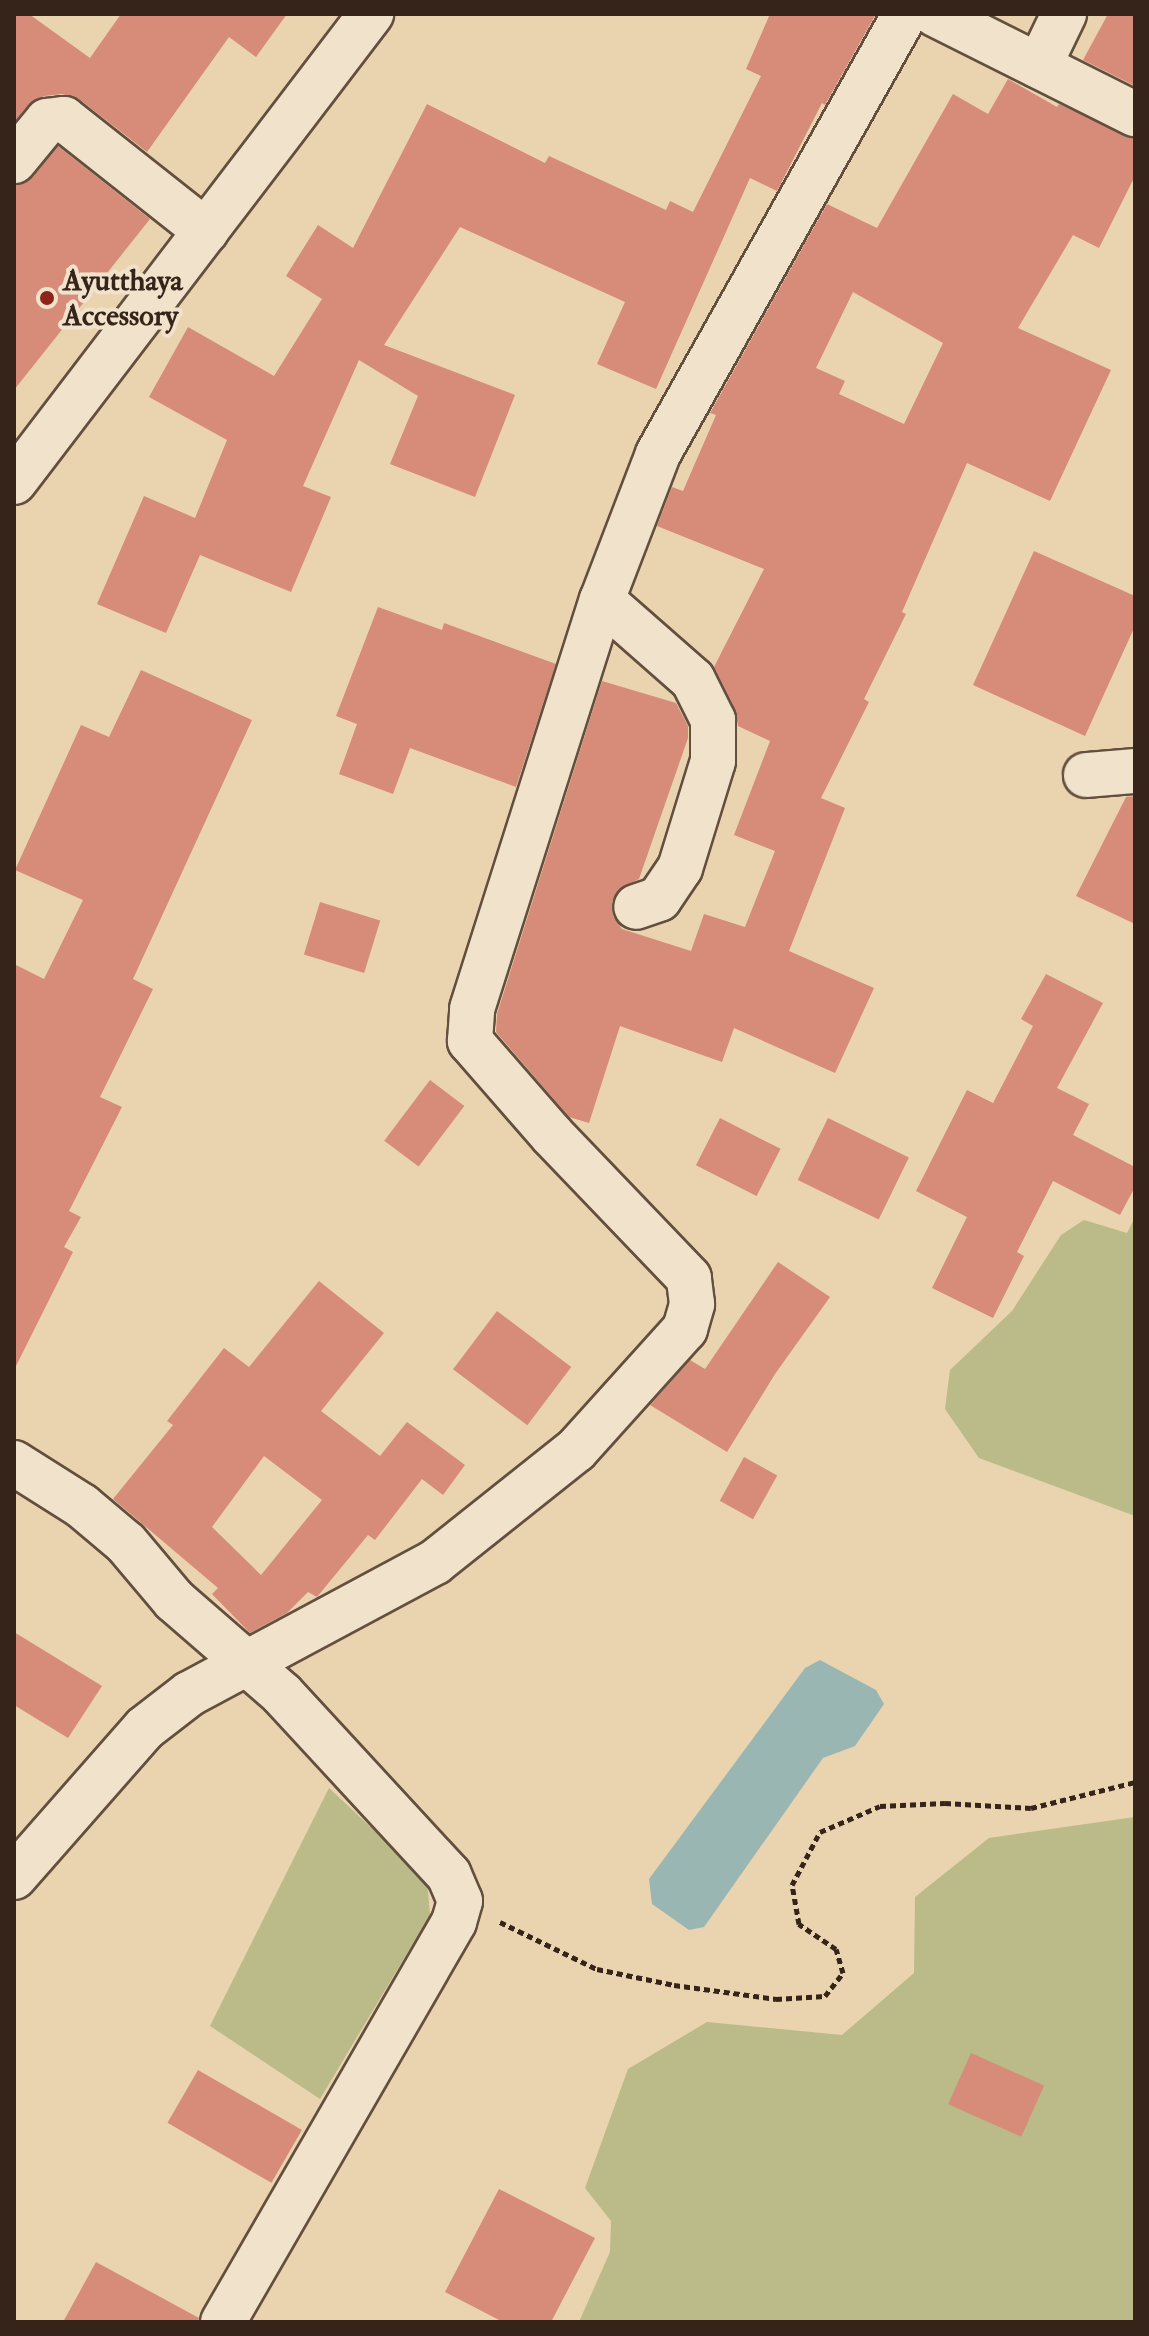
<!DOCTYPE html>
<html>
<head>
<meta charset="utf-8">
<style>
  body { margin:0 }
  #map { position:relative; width:1149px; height:2336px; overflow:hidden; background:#ead3af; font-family:"IM FELL Double Pica",serif }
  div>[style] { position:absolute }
  .green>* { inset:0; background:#babb88 }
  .water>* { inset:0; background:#9ab6b3 }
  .building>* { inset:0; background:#d68c78; transform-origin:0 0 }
  .path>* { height:5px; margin-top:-2.5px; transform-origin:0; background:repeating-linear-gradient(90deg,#362319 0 6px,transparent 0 10px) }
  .roads { filter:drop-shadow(2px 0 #634f3e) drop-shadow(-2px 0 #634f3e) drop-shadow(0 2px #634f3e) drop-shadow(0 -2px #634f3e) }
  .minor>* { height:44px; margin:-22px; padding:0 22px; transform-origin:22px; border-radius:22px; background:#f1e2cb }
  .dots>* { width:22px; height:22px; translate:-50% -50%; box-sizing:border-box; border:4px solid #f1e2cb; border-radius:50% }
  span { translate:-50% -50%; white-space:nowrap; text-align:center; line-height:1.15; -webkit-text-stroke:8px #f1e2cb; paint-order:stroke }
  .poi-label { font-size:30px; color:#362319; font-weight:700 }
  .left { translate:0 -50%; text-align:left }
  .frame { position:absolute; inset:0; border:16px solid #362319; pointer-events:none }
</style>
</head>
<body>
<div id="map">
  <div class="green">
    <div style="clip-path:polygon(1135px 1217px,1135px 1516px,979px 1458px,945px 1409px,950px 1370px,1012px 1311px,1061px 1235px,1084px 1220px,1127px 1233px)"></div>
    <div style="clip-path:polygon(329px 1788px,427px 1880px,430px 1915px,320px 2099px,210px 2026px)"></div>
    <div style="clip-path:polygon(1135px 1817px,1135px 2322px,579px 2322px,610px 2252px,611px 2221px,585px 2188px,628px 2069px,707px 2022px,842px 2035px,914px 1973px,915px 1897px,989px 1838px)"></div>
  </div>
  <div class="water">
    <div style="clip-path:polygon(820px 1660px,876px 1690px,884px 1704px,855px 1746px,823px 1758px,704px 1927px,689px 1930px,652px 1904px,649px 1879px,805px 1668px)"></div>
  </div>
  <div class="building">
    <div style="clip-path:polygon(14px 14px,29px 14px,90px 58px,121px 14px,287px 14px,256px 57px,229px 37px,147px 152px,79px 99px,62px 94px,44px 96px,29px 104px,14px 122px)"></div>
    <div style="clip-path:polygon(770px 14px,876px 14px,825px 105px,822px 103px,777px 191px,750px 178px,656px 389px,597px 364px,625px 302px,460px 227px,384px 345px,515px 395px,475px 497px,390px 464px,418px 396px,359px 360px,303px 486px,331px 497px,291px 592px,200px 555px,166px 633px,97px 604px,144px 496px,195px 518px,227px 440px,149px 397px,188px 327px,274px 376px,322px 299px,286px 276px,318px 225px,353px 248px,427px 104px,545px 163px,549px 156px,666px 210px,670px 201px,693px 212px,761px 76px,746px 69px)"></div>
    <div style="clip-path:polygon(1108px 14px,1135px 14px,1135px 86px,1083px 60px)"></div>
    <div style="clip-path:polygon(evenodd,1008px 79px,1057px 107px,1059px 104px,1135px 139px,1135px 176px,1099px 248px,1073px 235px,1018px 328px,1111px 370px,1050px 501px,967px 463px,902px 612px,906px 614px,864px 699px,869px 702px,821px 798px,845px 808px,789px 951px,874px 988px,835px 1073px,734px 1028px,722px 1062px,620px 1026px,589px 1123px,569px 1117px,496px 1032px,497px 1014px,602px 681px,676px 703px,688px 726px,688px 738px,639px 879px,618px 890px,612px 902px,613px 916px,622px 929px,691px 951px,704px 914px,745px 927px,775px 851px,734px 835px,770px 741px,738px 726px,735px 709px,714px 667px,764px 569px,657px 526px,672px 487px,683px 491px,716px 415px,710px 413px,827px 204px,877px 228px,953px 94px,988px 114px,1008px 79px,853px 292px,943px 343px,904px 424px,839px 394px,845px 381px,816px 368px,853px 292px)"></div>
    <div style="clip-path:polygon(58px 146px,150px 219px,14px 390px,14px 185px,33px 177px)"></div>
    <div style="clip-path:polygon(1034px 551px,1135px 596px,1135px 626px,1085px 736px,973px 685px)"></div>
    <div style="clip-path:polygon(378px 607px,442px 630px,444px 623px,556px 664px,516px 787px,410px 748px,393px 794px,339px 774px,357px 724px,336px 716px)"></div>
    <div style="clip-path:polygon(141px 670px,252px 720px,133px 979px,153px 989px,100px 1097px,122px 1107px,69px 1211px,81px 1217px,64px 1247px,73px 1252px,14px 1370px,14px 964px,44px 979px,83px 900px,15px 870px,81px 725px,109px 737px)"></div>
    <div style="clip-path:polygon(1135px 796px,1135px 924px,1076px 896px,1126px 797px)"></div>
    <div style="left:320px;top:902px;width:63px;height:55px;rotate:17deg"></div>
    <div style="clip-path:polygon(1046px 974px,1103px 1003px,1057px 1088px,1089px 1104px,1073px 1135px,1135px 1167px,1135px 1187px,1120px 1215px,1053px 1181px,1017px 1252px,1024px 1256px,993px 1318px,932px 1288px,967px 1217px,916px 1191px,967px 1090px,993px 1103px,1033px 1026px,1021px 1019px)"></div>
    <div style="left:430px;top:1080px;width:43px;height:76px;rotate:37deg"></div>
    <div style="left:720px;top:1118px;width:68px;height:53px;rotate:27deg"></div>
    <div style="left:828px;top:1118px;width:90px;height:69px;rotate:26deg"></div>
    <div style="clip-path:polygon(778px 1262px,830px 1297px,775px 1374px,727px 1452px,650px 1405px,690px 1360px,705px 1369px)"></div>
    <div style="clip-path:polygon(evenodd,319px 1281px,384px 1333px,321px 1411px,380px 1456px,407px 1422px,465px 1465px,443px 1495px,422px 1479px,375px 1540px,368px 1535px,317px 1597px,308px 1592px,287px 1613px,250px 1633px,212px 1594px,218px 1588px,113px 1499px,173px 1425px,167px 1421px,224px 1348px,249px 1367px,319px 1281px,264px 1456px,322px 1500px,261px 1575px,212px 1527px,264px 1456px)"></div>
    <div style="left:497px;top:1311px;width:93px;height:73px;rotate:37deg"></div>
    <div style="left:744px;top:1457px;width:38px;height:50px;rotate:29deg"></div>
    <div style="clip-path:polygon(14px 1632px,102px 1686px,68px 1738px,14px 1705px)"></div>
    <div style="left:971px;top:2053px;width:80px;height:56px;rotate:24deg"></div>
    <div style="left:198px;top:2070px;width:120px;height:61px;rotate:30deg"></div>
    <div style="clip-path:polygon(499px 2189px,595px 2238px,551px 2322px,503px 2322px,445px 2292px)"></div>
    <div style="clip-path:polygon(96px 2262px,199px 2318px,198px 2322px,63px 2322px)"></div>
  </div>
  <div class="path">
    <div style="left:500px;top:1922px;width:108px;rotate:25.9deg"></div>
    <div style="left:597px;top:1969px;width:79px;rotate:11.7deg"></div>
    <div style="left:674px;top:1985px;width:103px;rotate:7.8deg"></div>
    <div style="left:776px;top:1999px;width:49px;rotate:-3.5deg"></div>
    <div style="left:825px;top:1996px;width:29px;rotate:-52deg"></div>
    <div style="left:843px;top:1973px;width:25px;rotate:-106deg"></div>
    <div style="left:836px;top:1949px;width:45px;rotate:-146deg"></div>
    <div style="left:799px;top:1924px;width:40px;rotate:-100deg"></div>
    <div style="left:792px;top:1885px;width:60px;rotate:-62.2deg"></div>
    <div style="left:820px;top:1832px;width:65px;rotate:-23.4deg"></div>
    <div style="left:880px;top:1806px;width:65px;rotate:-2.6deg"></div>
    <div style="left:945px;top:1803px;width:86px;rotate:3.3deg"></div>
    <div style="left:1031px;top:1808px;width:107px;rotate:-14deg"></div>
  </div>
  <div class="roads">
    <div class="minor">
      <div style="left:935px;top:14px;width:224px;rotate:26.6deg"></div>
      <div style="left:1039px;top:66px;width:58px;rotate:-64.3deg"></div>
      <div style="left:14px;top:161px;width:52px;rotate:-50.5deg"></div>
      <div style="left:47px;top:121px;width:17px;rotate:-7deg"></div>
      <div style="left:64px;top:119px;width:181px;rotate:38.3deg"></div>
      <div style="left:14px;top:482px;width:589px;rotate:-52.66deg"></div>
      <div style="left:602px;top:600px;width:121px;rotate:41.3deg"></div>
      <div style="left:693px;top:680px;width:45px;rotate:63.4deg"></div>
      <div style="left:713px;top:720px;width:41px;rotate:90deg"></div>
      <div style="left:713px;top:761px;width:112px;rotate:107.1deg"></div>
      <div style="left:680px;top:868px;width:37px;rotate:124deg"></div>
      <div style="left:659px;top:899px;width:24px;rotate:161deg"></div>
      <div style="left:1086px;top:775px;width:49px;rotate:-4.7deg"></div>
      <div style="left:14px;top:1463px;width:80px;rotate:32.3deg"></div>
      <div style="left:82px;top:1506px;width:57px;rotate:40.1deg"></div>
      <div style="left:126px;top:1543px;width:75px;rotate:49.9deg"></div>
      <div style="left:174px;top:1600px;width:143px;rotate:41deg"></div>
      <div style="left:282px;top:1694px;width:246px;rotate:47.3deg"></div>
      <div style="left:449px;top:1875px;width:28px;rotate:67deg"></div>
      <div style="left:460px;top:1901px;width:22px;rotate:106deg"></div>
      <div style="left:454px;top:1922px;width:462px;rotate:120deg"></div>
      <div style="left:14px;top:1877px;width:198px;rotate:-48.7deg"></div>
      <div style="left:145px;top:1728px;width:56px;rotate:-37.7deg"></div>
      <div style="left:189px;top:1694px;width:279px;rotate:-28.2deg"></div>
      <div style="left:435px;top:1562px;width:180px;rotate:-38.5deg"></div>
      <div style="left:576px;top:1450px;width:163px;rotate:-48deg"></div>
      <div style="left:685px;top:1329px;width:26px;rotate:-74deg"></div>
      <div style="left:692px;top:1304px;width:26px;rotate:-97deg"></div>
      <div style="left:689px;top:1278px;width:198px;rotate:-133.8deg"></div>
      <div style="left:552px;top:1135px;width:125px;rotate:-131.1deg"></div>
      <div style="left:470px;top:1041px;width:32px;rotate:-86deg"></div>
      <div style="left:472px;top:1009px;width:429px;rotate:-72.4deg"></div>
      <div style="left:602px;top:600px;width:156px;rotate:-69deg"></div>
      <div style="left:658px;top:454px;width:505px;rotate:-60.69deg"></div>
    </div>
  </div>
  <div class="dots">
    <div style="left:47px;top:298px;background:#8f2418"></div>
  </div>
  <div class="poi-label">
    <span class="left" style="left:63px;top:298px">Ayutthaya<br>Accessory</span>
  </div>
  <div class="frame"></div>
</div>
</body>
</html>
